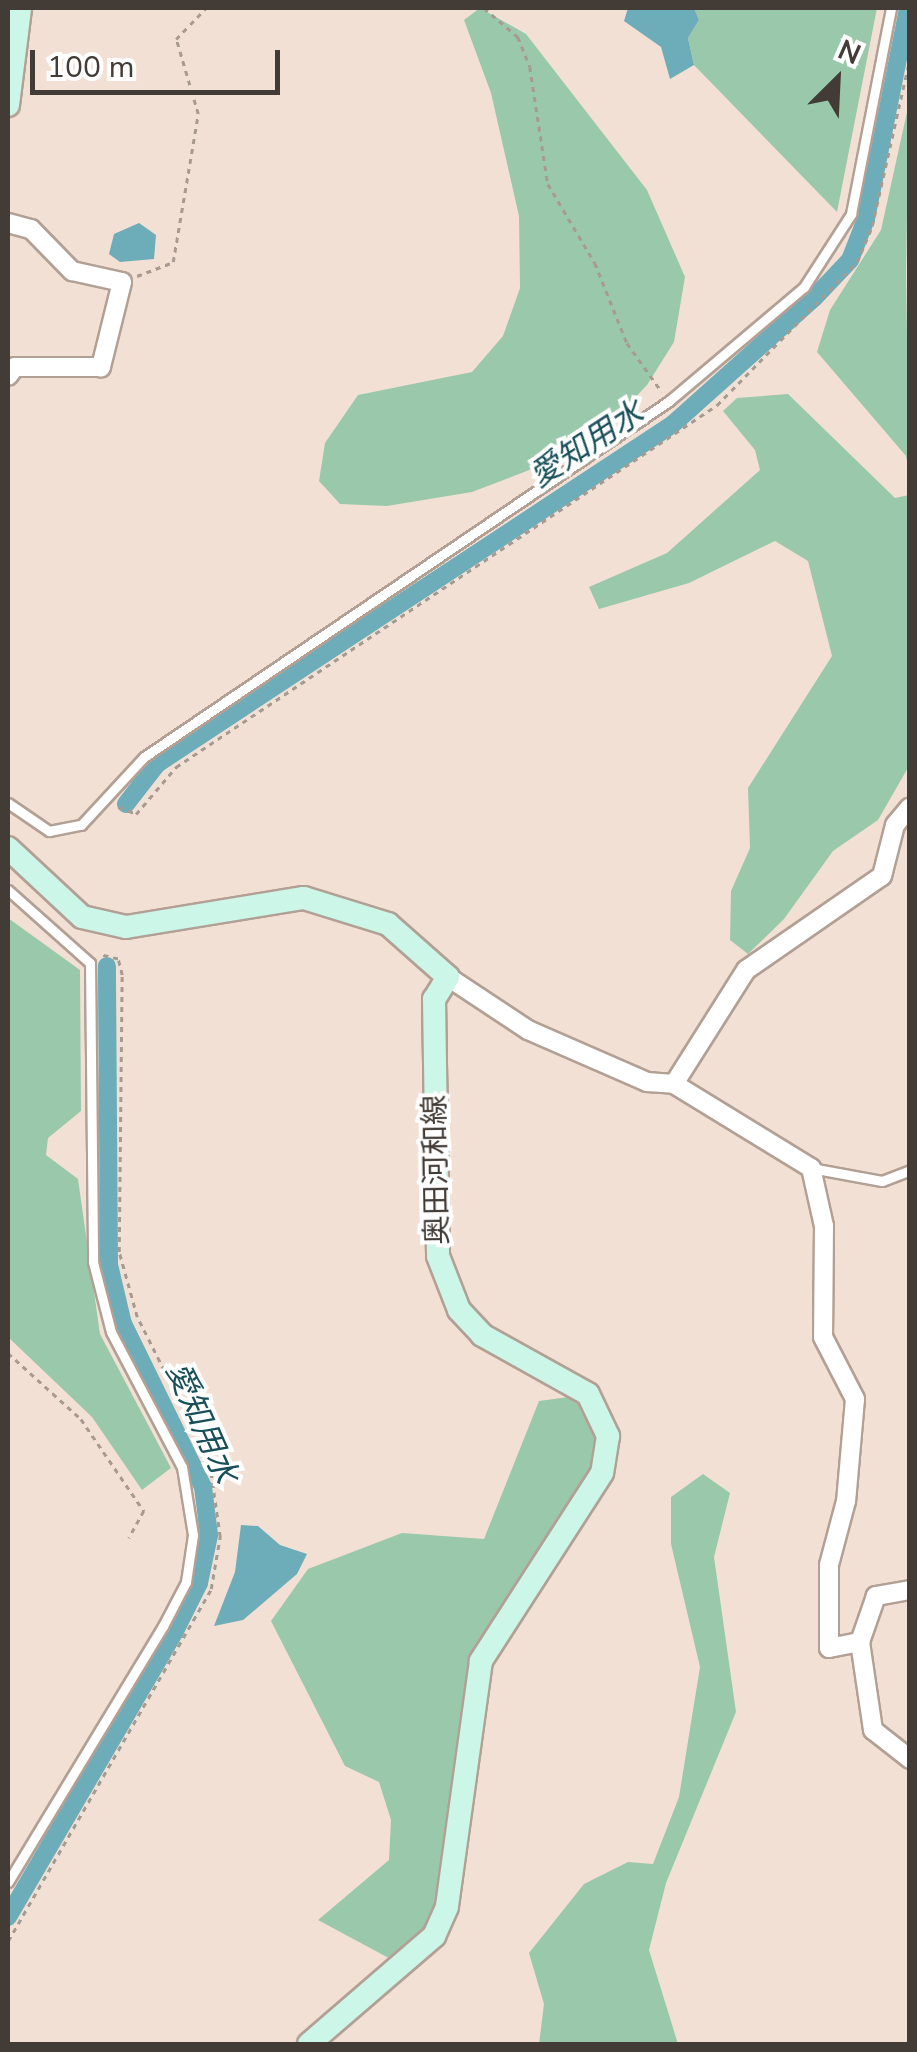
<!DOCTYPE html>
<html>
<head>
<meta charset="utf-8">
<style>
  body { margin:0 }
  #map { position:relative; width:917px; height:2052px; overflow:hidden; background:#f3e0d4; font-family:"Nunito Sans","Noto Sans JP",sans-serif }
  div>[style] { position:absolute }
  .green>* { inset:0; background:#9ac8aa }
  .water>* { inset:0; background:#6dacb9 }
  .canal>* { height:18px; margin:-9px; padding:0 9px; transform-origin:9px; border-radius:9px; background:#6dacb9 }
  .path>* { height:2.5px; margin-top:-1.25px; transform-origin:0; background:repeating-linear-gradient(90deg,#a79a91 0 5px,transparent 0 10px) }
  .roads { filter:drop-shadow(2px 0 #b2a095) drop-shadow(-2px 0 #b2a095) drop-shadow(0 2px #b2a095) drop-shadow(0 -2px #b2a095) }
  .lane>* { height:9px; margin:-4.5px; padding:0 4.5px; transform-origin:4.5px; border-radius:4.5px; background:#fff }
  .street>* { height:18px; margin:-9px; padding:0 9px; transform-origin:9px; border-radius:9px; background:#fff }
  .secondary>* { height:22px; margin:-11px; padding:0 11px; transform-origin:11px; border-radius:11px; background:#ccf6e7 }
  span { translate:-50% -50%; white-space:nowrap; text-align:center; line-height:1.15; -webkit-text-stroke:8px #fff; paint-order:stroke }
  .street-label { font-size:30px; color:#423b36 }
  .water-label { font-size:32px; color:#184f59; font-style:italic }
  .frame { position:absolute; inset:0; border:10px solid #423b36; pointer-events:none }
  .north { position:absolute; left:787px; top:30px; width:100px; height:100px; -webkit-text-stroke:8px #fff; paint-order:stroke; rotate:24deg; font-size:28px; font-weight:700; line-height:40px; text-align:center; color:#423b36 }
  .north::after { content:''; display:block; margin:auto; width:35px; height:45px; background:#423b36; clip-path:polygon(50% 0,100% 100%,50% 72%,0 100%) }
  .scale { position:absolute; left:30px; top:50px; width:250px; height:45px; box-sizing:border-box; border:5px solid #423b36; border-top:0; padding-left:12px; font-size:30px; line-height:35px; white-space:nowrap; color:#423b36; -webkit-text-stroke:8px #fff; paint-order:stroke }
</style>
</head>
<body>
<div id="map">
  <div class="green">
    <div style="clip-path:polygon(480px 8px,526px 34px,647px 190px,685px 277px,674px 342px,647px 385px,609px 425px,550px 462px,472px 492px,387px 506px,340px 504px,319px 481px,325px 443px,358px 395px,472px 372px,503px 336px,520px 288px,519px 216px,491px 93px,464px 20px)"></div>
    <div style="clip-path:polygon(694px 8px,877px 8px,837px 212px,694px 65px,688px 38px,699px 20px)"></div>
    <div style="clip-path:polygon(909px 103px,906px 273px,909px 472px,906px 456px,817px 352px,830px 310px,881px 230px)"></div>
    <div style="clip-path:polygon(788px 394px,895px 498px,909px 495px,909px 766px,878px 820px,833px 851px,784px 919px,748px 954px,730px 940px,731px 891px,750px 848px,748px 788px,832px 656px,808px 561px,775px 541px,689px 583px,599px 609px,589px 587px,667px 553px,760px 470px,755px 450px,723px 411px,737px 398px)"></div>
    <div style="clip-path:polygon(8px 918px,80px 970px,81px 1111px,48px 1138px,46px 1155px,78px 1179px,100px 1334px,171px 1468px,142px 1490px,92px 1417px,8px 1337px)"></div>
    <div style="clip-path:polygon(576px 1396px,596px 1431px,592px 1473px,474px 1655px,441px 1903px,398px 1963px,318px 1920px,389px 1860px,391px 1820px,379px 1782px,345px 1766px,271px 1621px,308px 1569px,402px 1533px,484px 1539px,539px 1401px)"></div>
    <div style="clip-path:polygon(703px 1474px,730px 1493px,714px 1557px,736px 1712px,666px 1883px,649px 1950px,678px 2044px,539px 2044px,544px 2004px,529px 1953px,584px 1884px,628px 1862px,653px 1864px,679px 1797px,700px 1667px,671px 1544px,671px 1497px)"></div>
  </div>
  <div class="water">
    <div style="clip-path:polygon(628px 8px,694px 8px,699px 20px,688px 38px,694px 65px,670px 79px,661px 47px,624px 21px)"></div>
    <div style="clip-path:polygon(139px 223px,156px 235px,154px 259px,120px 262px,109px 254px,114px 234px)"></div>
    <div style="clip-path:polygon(241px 1525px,258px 1526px,280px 1545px,307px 1554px,297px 1574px,243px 1620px,214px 1626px,235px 1572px)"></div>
  </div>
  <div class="canal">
    <div style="left:126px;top:804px;width:51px;rotate:-52.2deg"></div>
    <div style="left:157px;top:764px;width:618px;rotate:-33.38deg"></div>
    <div style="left:673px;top:424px;width:189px;rotate:-41.8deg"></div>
    <div style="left:814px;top:298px;width:52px;rotate:-46.5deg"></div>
    <div style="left:850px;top:260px;width:44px;rotate:-68.7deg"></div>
    <div style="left:866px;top:219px;width:215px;rotate:-78.7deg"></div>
    <div style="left:8px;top:1917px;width:331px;rotate:-59.7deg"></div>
    <div style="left:175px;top:1631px;width:54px;rotate:-63.4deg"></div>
    <div style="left:199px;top:1583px;width:49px;rotate:-78.2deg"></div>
    <div style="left:209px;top:1535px;width:48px;rotate:-97.1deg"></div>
    <div style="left:203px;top:1487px;width:182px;rotate:-116.1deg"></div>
    <div style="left:123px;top:1324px;width:61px;rotate:-103.3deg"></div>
    <div style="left:109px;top:1265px;width:299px;rotate:-90.4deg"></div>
  </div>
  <div class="path">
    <div style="left:484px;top:8px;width:45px;rotate:40.5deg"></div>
    <div style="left:518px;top:37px;width:32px;rotate:68deg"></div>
    <div style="left:530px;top:67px;width:118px;rotate:81.3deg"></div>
    <div style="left:548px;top:184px;width:92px;rotate:59.3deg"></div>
    <div style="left:595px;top:263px;width:86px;rotate:68.2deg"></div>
    <div style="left:627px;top:343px;width:60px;rotate:54.5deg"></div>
    <div style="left:137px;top:276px;width:39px;rotate:-21deg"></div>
    <div style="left:173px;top:262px;width:150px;rotate:-80.4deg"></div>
    <div style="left:198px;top:114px;width:78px;rotate:-106.3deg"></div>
    <div style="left:176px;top:39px;width:43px;rotate:-45.9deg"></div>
    <div style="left:119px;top:807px;width:18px;rotate:22deg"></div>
    <div style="left:136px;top:814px;width:62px;rotate:-49.6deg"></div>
    <div style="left:176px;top:767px;width:651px;rotate:-33.79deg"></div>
    <div style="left:717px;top:405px;width:200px;rotate:-45.6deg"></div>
    <div style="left:857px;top:262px;width:39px;rotate:-67deg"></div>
    <div style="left:872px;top:226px;width:173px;rotate:-77.3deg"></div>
    <div style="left:8px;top:1353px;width:98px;rotate:42.1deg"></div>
    <div style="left:81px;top:1419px;width:112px;rotate:55.6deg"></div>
    <div style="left:144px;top:1511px;width:31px;rotate:119deg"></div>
    <div style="left:8px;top:1941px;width:406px;rotate:-60deg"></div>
    <div style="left:211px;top:1589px;width:53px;rotate:-80.2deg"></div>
    <div style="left:220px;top:1537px;width:78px;rotate:-98.1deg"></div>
    <div style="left:209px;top:1460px;width:160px;rotate:-116.7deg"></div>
    <div style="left:137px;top:1317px;width:67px;rotate:-105.5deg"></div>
    <div style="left:119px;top:1252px;width:277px;rotate:-89.4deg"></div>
    <div style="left:122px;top:975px;width:16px;rotate:-104deg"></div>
    <div style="left:118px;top:959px;width:16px;rotate:-166deg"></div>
  </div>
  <div class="roads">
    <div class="lane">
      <div style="left:8px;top:803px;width:50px;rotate:34.3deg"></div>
      <div style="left:49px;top:831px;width:33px;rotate:-11deg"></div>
      <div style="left:81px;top:825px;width:93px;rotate:-47.2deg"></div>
      <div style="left:144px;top:757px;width:634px;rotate:-34.14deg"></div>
      <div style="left:669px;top:401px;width:177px;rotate:-40.2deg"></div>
      <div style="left:804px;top:287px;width:87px;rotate:-57.2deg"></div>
      <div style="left:851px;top:214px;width:210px;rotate:-79deg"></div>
      <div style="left:8px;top:890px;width:110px;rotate:41.7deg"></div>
      <div style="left:90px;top:963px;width:299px;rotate:89.4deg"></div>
      <div style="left:93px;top:1262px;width:72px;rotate:75.6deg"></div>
      <div style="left:111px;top:1332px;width:153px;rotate:62.3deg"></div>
      <div style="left:182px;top:1467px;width:69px;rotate:80.8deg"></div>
      <div style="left:193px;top:1535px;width:48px;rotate:98.5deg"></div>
      <div style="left:186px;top:1582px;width:50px;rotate:117.6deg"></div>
      <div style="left:163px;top:1626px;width:299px;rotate:121.2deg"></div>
      <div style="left:811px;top:1168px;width:72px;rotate:10.4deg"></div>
      <div style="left:882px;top:1181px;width:30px;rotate:-21deg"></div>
    </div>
    <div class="street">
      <div style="left:8px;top:223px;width:24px;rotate:15deg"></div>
      <div style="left:31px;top:229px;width:59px;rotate:45.7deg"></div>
      <div style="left:72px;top:271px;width:51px;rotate:12.4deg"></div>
      <div style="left:122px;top:282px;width:88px;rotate:103.9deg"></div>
      <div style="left:101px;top:367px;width:86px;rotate:180deg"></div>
      <div style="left:15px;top:367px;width:11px;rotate:128deg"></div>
      <div style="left:448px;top:977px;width:96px;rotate:33.5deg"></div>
      <div style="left:528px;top:1030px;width:130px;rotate:23.6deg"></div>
      <div style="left:647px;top:1082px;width:27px;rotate:4deg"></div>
      <div style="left:674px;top:1084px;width:161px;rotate:31.5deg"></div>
      <div style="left:811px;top:1168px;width:59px;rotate:77.4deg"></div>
      <div style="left:824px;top:1226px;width:111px;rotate:90.5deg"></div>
      <div style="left:823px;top:1337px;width:70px;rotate:62.7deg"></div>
      <div style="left:855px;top:1399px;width:102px;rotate:95deg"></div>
      <div style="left:846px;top:1501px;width:66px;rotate:104.9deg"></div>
      <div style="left:829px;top:1565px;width:83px;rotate:90deg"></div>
      <div style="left:829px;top:1648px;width:32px;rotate:-11deg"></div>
      <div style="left:674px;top:1084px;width:135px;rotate:-57.7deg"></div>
      <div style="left:746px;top:970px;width:165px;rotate:-34.7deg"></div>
      <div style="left:882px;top:876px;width:53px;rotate:-75.7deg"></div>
      <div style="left:895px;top:825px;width:23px;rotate:-50deg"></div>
      <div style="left:910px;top:1590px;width:35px;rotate:170deg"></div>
      <div style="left:876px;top:1596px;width:49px;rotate:109.2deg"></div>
      <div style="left:860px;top:1642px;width:89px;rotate:81.6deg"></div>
      <div style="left:873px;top:1730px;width:47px;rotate:38.1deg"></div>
    </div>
    <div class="secondary">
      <div style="left:8px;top:105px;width:98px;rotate:-82.9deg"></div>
      <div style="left:8px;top:848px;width:101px;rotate:43deg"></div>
      <div style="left:82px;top:917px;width:45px;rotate:12.8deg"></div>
      <div style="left:126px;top:927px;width:180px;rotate:-9.3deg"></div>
      <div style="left:304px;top:898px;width:88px;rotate:17.2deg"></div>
      <div style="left:388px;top:924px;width:80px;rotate:41.5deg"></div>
      <div style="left:448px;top:977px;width:26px;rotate:122deg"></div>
      <div style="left:434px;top:999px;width:257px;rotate:89.1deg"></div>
      <div style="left:438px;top:1256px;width:58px;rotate:68.7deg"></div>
      <div style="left:459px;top:1310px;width:34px;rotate:47deg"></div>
      <div style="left:482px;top:1335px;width:121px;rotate:29.1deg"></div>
      <div style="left:588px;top:1394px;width:47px;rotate:64.5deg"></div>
      <div style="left:608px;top:1436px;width:37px;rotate:99deg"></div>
      <div style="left:602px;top:1473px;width:224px;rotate:122.8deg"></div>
      <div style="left:481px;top:1661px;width:248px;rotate:97.9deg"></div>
      <div style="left:447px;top:1907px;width:32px;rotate:114deg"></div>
      <div style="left:434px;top:1936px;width:165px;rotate:139.2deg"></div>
    </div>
  </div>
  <div class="street-label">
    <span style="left:437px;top:1170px;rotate:-91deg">奥田河和線</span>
  </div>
  <div class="water-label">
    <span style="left:587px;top:445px;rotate:-33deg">愛知用水</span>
    <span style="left:201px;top:1423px;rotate:66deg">愛知用水</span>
  </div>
  <div class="frame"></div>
  <div class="north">N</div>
  <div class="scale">100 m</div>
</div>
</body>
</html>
